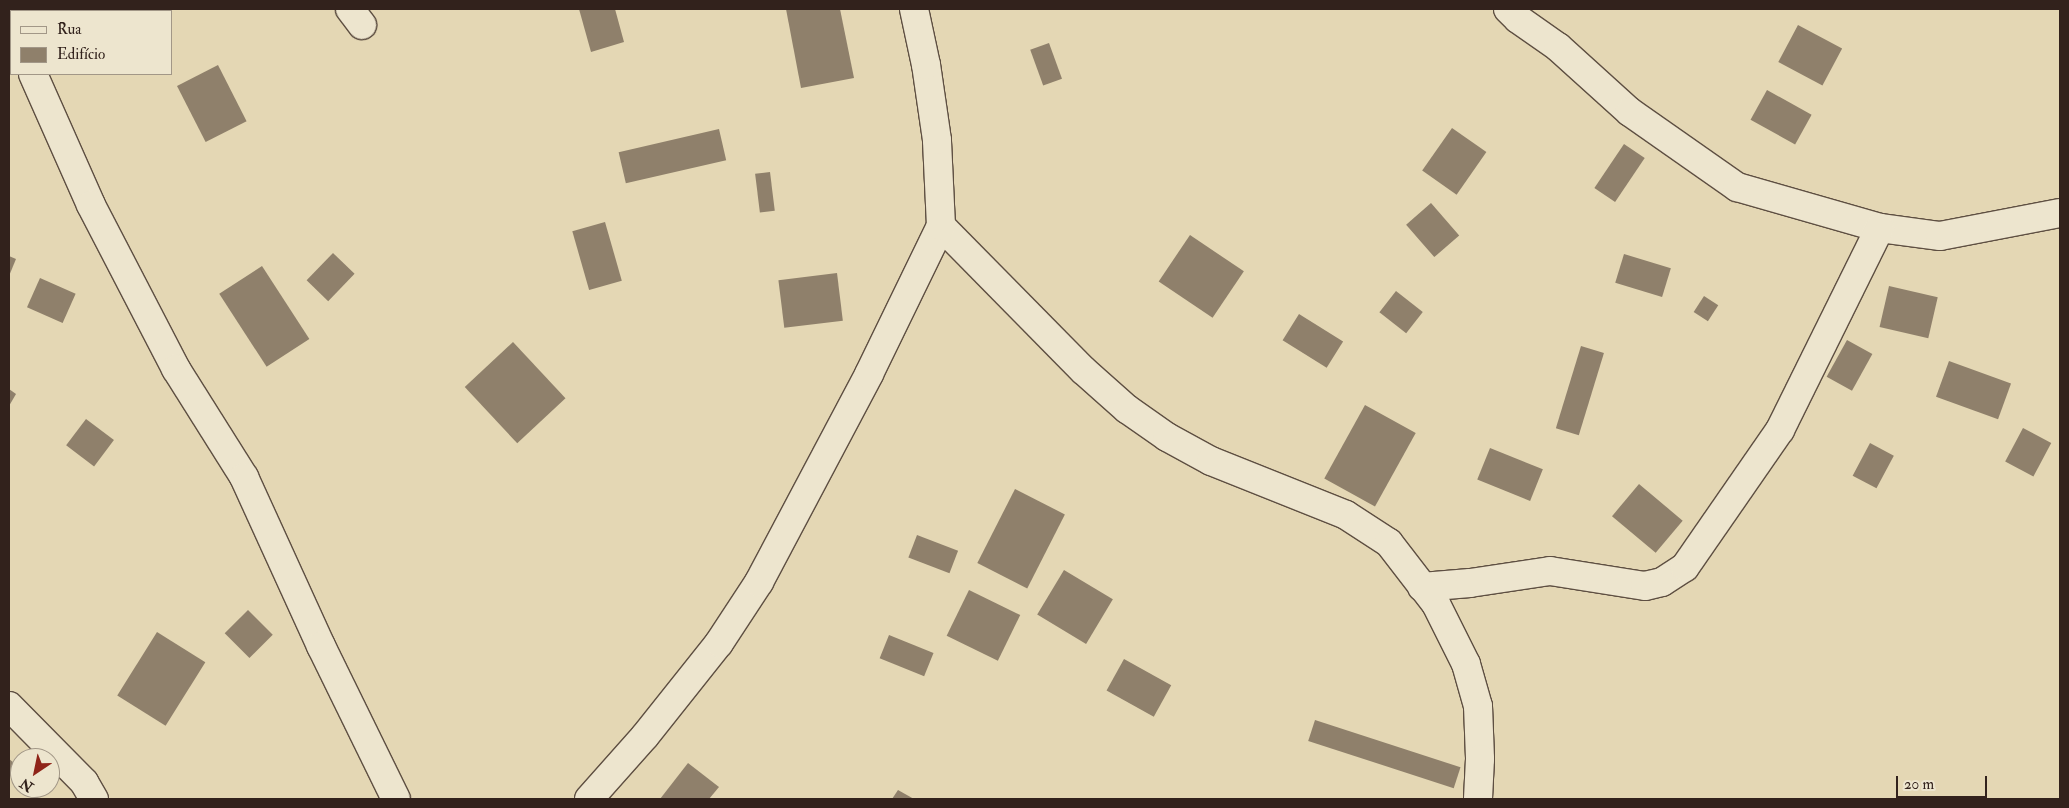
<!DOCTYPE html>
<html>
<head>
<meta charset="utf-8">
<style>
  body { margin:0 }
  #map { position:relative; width:2069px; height:808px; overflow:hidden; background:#e4d7b4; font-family:"IM FELL Double Pica",serif }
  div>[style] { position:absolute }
  .building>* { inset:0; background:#8f806b; transform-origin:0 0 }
  .roads { filter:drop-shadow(1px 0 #5e4f42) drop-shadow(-1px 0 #5e4f42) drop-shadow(0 1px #5e4f42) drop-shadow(0 -1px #5e4f42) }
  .minor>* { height:28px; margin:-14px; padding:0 14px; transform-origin:14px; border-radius:14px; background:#ede5ce }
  span { translate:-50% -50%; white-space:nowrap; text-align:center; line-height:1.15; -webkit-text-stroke:5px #ede5ce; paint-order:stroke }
  .frame { position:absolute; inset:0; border:10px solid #32221c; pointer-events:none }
  .legend { position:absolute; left:10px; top:10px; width:162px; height:65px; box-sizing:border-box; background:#ede5ce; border:1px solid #a29787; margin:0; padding:6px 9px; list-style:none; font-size:15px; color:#32221c }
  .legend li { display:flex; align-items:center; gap:10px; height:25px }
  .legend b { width:25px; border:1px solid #a29787 }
  .north { position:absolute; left:10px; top:748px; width:50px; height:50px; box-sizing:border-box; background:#ede5ce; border:1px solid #a29787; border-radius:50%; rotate:214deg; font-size:14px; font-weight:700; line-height:20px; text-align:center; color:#32221c }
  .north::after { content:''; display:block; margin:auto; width:18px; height:22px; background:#8f2418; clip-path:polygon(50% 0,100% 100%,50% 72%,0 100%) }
  .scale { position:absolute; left:1896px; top:776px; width:91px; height:22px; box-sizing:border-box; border:2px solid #32221c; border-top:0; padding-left:6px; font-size:15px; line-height:18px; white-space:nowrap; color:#32221c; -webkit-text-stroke:4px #ede5ce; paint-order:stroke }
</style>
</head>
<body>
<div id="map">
  <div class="building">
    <div style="clip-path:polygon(579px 9px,615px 9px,624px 42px,591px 52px)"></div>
    <div style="clip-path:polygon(786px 9px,840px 9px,854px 78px,801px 88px)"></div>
    <div style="left:1798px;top:25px;width:50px;height:42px;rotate:28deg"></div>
    <div style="left:1049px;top:43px;width:38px;height:20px;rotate:70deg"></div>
    <div style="left:218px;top:65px;width:63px;height:46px;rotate:63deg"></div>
    <div style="left:1767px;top:90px;width:51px;height:34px;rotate:29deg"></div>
    <div style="left:1452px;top:128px;width:42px;height:52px;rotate:35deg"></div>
    <div style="left:719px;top:129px;width:32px;height:103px;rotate:77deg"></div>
    <div style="left:1624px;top:144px;width:25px;height:53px;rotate:34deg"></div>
    <div style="left:770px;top:172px;width:39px;height:15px;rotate:83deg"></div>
    <div style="left:1431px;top:203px;width:43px;height:33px;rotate:49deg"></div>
    <div style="left:605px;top:222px;width:61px;height:34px;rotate:74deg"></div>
    <div style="left:1190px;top:235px;width:65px;height:56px;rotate:34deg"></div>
    <div style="left:333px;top:253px;width:30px;height:38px;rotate:44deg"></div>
    <div style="left:1624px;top:254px;width:49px;height:30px;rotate:17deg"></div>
    <div style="clip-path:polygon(9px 256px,16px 259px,9px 276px)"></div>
    <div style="left:262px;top:266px;width:87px;height:51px;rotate:57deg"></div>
    <div style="left:837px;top:273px;width:48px;height:59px;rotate:83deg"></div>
    <div style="left:40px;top:278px;width:39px;height:32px;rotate:24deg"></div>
    <div style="left:1889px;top:286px;width:50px;height:42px;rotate:13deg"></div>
    <div style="left:1396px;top:291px;width:34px;height:27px;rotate:38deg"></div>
    <div style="left:1704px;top:296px;width:17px;height:19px;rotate:33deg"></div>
    <div style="left:1299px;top:314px;width:52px;height:31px;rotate:32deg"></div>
    <div style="left:1847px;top:340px;width:29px;height:42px;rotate:29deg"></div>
    <div style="left:513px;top:342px;width:77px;height:66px;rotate:47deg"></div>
    <div style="left:1581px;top:346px;width:24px;height:86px;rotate:17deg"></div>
    <div style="left:1949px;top:361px;width:66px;height:38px;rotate:20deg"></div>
    <div style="clip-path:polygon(9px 389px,16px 394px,9px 406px)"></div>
    <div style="left:1365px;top:405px;width:58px;height:84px;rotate:29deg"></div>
    <div style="left:86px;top:419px;width:35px;height:33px;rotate:37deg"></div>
    <div style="left:2023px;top:428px;width:32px;height:38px;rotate:28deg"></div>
    <div style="left:1870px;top:443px;width:27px;height:37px;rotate:28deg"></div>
    <div style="left:1490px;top:448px;width:57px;height:34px;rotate:22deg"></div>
    <div style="left:1639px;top:484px;width:57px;height:42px;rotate:40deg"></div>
    <div style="left:1015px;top:489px;width:56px;height:83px;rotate:27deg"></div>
    <div style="left:917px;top:535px;width:44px;height:24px;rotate:21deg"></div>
    <div style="left:1064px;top:570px;width:57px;height:52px;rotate:31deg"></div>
    <div style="left:969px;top:590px;width:57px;height:51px;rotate:26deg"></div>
    <div style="left:248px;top:610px;width:35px;height:33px;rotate:45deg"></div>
    <div style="left:157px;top:632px;width:57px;height:75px;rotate:32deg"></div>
    <div style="left:889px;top:635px;width:48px;height:25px;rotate:22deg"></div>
    <div style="left:1124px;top:659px;width:54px;height:36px;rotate:29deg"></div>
    <div style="left:1315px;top:720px;width:153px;height:22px;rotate:18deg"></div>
    <div style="clip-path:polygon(9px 759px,18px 766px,9px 778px)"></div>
    <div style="clip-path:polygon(688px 763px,719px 787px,709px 799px,660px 799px)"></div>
    <div style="clip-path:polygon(898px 790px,914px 799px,892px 799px)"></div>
  </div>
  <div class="roads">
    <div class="minor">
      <div style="left:350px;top:9px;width:20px;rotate:53deg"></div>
      <div style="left:1508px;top:9px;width:14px;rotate:45deg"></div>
      <div style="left:1518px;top:19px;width:49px;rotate:35deg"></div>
      <div style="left:1558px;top:47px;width:97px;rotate:42.1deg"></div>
      <div style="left:1630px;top:112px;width:131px;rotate:35deg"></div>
      <div style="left:1737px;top:187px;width:149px;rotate:16deg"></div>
      <div style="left:1880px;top:228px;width:61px;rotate:7.6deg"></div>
      <div style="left:1940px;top:236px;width:122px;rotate:-10.9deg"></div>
      <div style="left:9px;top:21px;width:5px;rotate:68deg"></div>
      <div style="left:33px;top:74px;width:143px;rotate:66.1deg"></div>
      <div style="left:91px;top:205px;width:185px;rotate:62.6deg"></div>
      <div style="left:176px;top:369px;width:128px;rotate:57.8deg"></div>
      <div style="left:244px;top:477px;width:186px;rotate:65.5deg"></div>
      <div style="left:321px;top:646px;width:170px;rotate:63.9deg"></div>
      <div style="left:941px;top:226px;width:202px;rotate:45.4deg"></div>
      <div style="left:1083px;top:370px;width:59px;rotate:41.6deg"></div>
      <div style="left:1127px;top:409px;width:49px;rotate:35deg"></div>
      <div style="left:1167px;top:437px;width:50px;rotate:28.6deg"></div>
      <div style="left:1211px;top:461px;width:145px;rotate:21.8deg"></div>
      <div style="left:1346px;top:515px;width:51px;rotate:33.1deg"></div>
      <div style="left:1389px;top:543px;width:77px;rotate:52.4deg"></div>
      <div style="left:1436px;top:604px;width:67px;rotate:63.4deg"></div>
      <div style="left:1466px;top:664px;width:44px;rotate:74.1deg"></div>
      <div style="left:1478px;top:706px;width:53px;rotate:87.8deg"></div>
      <div style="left:1480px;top:759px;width:40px;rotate:92.9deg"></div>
      <div style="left:1422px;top:587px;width:48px;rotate:-4.8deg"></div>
      <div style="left:1470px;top:583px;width:81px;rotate:-8.5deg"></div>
      <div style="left:1550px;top:571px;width:96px;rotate:9deg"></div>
      <div style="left:1645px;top:586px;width:17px;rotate:-13deg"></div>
      <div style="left:1662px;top:582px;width:27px;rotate:-33deg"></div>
      <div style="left:1685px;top:567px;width:167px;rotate:-55.3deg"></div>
      <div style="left:1780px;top:430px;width:225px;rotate:-63.7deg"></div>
      <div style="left:9px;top:706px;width:107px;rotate:45.4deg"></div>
      <div style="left:84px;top:782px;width:20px;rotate:60deg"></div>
      <div style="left:589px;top:799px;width:84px;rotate:-48.4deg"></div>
      <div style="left:645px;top:736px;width:119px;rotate:-51.5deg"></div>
      <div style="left:719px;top:643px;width:73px;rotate:-56.7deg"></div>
      <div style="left:759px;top:582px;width:235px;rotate:-62.1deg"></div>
      <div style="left:869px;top:374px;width:165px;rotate:-64.1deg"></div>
      <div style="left:941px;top:226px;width:86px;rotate:-92.7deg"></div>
      <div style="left:937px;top:140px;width:76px;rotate:-98.3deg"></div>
      <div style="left:926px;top:65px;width:57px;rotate:-102.1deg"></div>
    </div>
  </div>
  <div class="frame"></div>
  <ul class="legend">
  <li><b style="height:6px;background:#ede5ce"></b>Rua</li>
  <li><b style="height:14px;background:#8f806b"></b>Edifício</li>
  </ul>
  <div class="north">N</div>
  <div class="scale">20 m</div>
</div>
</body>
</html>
